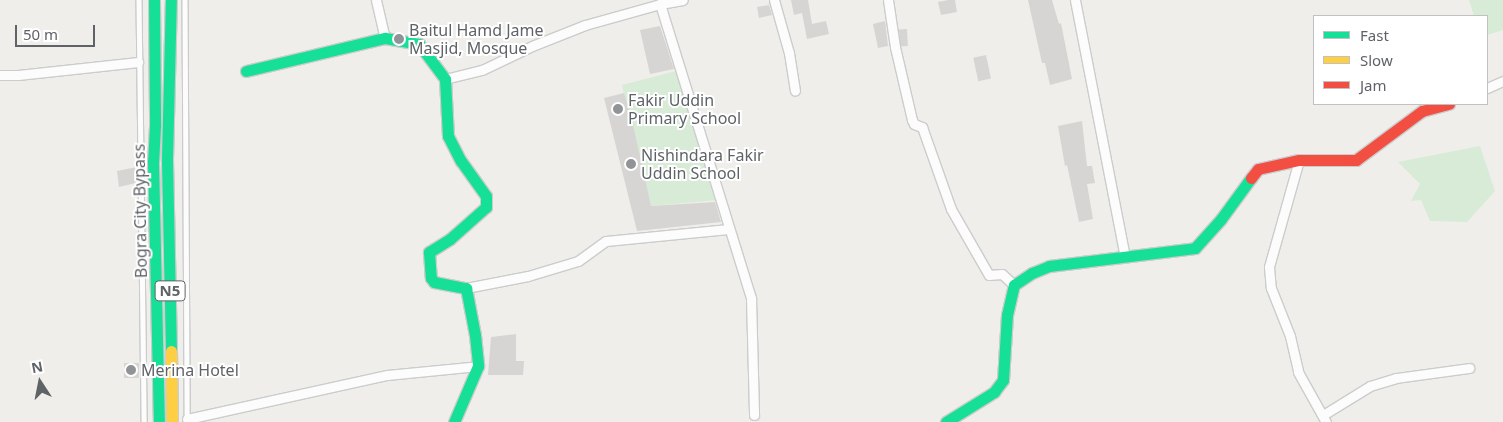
<!DOCTYPE html>
<html>
<head>
<meta charset="utf-8">
<style>
  body { margin:0 }
  #map { position:relative; width:1503px; height:422px; overflow:hidden; background:#efeeea; font-family:"Noto Sans",sans-serif }
  div>[style] { position:absolute }
  .green>* { inset:0; background:#d8ebd6 }
  .building>* { inset:0; background:#d6d5d3; transform-origin:0 0 }
  .roads { filter:drop-shadow(1px 0 #cbcccc) drop-shadow(-1px 0 #cbcccc) drop-shadow(0 1px #cbcccc) drop-shadow(0 -1px #cbcccc) }
  .lane>* { height:4.5px; margin:-2.25px; padding:0 2.25px; transform-origin:2.25px; border-radius:2.25px; background:#fdfcfc }
  .street>* { height:9px; margin:-4.5px; padding:0 4.5px; transform-origin:4.5px; border-radius:4.5px; background:#fdfcfc }
  .fast>* { height:11px; margin:-5.5px; padding:0 5.5px; transform-origin:5.5px; border-radius:5.5px; background:#16e098 }
  .slow>* { height:11px; margin:-5.5px; padding:0 5.5px; transform-origin:5.5px; border-radius:5.5px; background:#ffcf43 }
  .jam>* { height:11px; margin:-5.5px; padding:0 5.5px; transform-origin:5.5px; border-radius:5.5px; background:#f24e42 }
  .dots>* { width:14px; height:14px; translate:-50% -50%; box-sizing:border-box; border:2px solid #fff; border-radius:50% }
  span { translate:-50% -50%; white-space:nowrap; text-align:center; line-height:1.15; -webkit-text-stroke:4px #fff; paint-order:stroke }
  .shield-label span { padding:1px 4px; background:#fff; border:1px solid; border-radius:4px; -webkit-text-stroke-width:0 }
  .shield-label { font-size:15px; color:#5f6368; font-weight:700 }
  .poi-label { font-size:16px; color:#5f6368 }
  .left { translate:0 -50%; text-align:left }
  .street-label { font-size:16px; color:#5f6368 }
  .legend { position:absolute; left:1313px; top:15px; width:175px; height:90px; box-sizing:border-box; background:#fff; border:1px solid #bfc1c3; margin:0; padding:6px 9px; list-style:none; font-size:15px; color:#5f6368 }
  .legend li { display:flex; align-items:center; gap:10px; height:25px }
  .legend b { width:25px; border:1px solid #bfc1c3 }
  .north { position:absolute; left:15px; top:357px; width:50px; height:50px; -webkit-text-stroke:4px #fff; paint-order:stroke; rotate:349deg; font-size:14px; font-weight:700; line-height:20px; text-align:center; color:#5f6368 }
  .north::after { content:''; display:block; margin:auto; width:18px; height:22px; background:#5f6368; clip-path:polygon(50% 0,100% 100%,50% 72%,0 100%) }
  .scale { position:absolute; left:15px; top:25px; width:80px; height:22px; box-sizing:border-box; border:2px solid #5f6368; border-top:0; padding-left:6px; font-size:15px; line-height:18px; white-space:nowrap; color:#5f6368; -webkit-text-stroke:4px #fff; paint-order:stroke }
</style>
</head>
<body>
<div id="map">
  <div class="green">
    <div style="clip-path:polygon(1469px 0,1503px 0,1503px 30px,1487px 35px,1487px 16px,1474px 16px)"></div>
    <div style="clip-path:polygon(680px 70px,718px 200px,651px 206px,622px 85px)"></div>
    <div style="clip-path:polygon(1480px 146px,1495px 191px,1467px 222px,1430px 221px,1421px 200px,1411px 201px,1420px 184px,1398px 162px)"></div>
  </div>
  <div class="building">
    <div style="clip-path:polygon(791px 0,808px 0,812px 24px,826px 21px,829px 34px,807px 39px,802px 13px,794px 15px)"></div>
    <div style="clip-path:polygon(948px 0,955px 0,957px 12px,941px 15px,938px 2px)"></div>
    <div style="clip-path:polygon(1028px 0,1052px 0,1059px 24px,1061px 23px,1072px 79px,1050px 85px,1045px 63px,1042px 63px)"></div>
    <div style="clip-path:polygon(769px 5px,772px 15px,759px 18px,757px 7px)"></div>
    <div style="clip-path:polygon(885px 21px,888px 46px,878px 48px,873px 24px)"></div>
    <div style="clip-path:polygon(660px 26px,674px 69px,650px 74px,640px 30px)"></div>
    <div style="left:907px;top:29px;width:17px;height:8px;rotate:87deg"></div>
    <div style="left:986px;top:55px;width:24px;height:13px;rotate:78deg"></div>
    <div style="clip-path:polygon(624px 93px,632px 120px,651px 206px,715px 202px,721px 222px,637px 231px,604px 98px)"></div>
    <div style="clip-path:polygon(1082px 121px,1087px 166px,1092px 166px,1095px 183px,1087px 184px,1093px 219px,1079px 222px,1067px 165px,1065px 166px,1058px 126px)"></div>
    <div style="clip-path:polygon(137px 167px,136px 183px,119px 187px,117px 171px)"></div>
    <div style="clip-path:polygon(516px 334px,516px 361px,524px 361px,523px 375px,488px 375px,491px 337px)"></div>
    <div style="left:124px;top:363px;width:15px;height:15px"></div>
  </div>
  <div class="roads">
    <div class="lane">
      <div style="left:139px;top:0;width:422px;rotate:89.3deg"></div>
      <div style="left:185px;top:0;width:419px;rotate:89.7deg"></div>
    </div>
    <div class="street">
      <div style="left:376px;top:0;width:39px;rotate:77deg"></div>
      <div style="left:774px;top:0;width:55px;rotate:74.2deg"></div>
      <div style="left:789px;top:53px;width:38px;rotate:81deg"></div>
      <div style="left:888px;top:0;width:48px;rotate:81.5deg"></div>
      <div style="left:895px;top:47px;width:75px;rotate:76.9deg"></div>
      <div style="left:912px;top:120px;width:4px;rotate:63deg"></div>
      <div style="left:914px;top:124px;width:9px;rotate:21deg"></div>
      <div style="left:922px;top:127px;width:87px;rotate:70.5deg"></div>
      <div style="left:951px;top:209px;width:76px;rotate:60.1deg"></div>
      <div style="left:989px;top:275px;width:13px;rotate:-4deg"></div>
      <div style="left:1002px;top:274px;width:16px;rotate:43deg"></div>
      <div style="left:1075px;top:0;width:262px;rotate:79deg"></div>
      <div style="left:660px;top:4px;width:308px;rotate:72.8deg"></div>
      <div style="left:751px;top:298px;width:117px;rotate:88.5deg"></div>
      <div style="left:0;top:75px;width:18px"></div>
      <div style="left:18px;top:75px;width:121px;rotate:-6.2deg"></div>
      <div style="left:445px;top:79px;width:38px;rotate:-14deg"></div>
      <div style="left:482px;top:70px;width:55px;rotate:-25.6deg"></div>
      <div style="left:532px;top:46px;width:57px;rotate:-21.6deg"></div>
      <div style="left:585px;top:25px;width:78px;rotate:-15.6deg"></div>
      <div style="left:660px;top:4px;width:23px;rotate:-10deg"></div>
      <div style="left:1487px;top:88px;width:17px;rotate:-24deg"></div>
      <div style="left:1299px;top:160px;width:111px;rotate:105.7deg"></div>
      <div style="left:1269px;top:267px;width:21px;rotate:85deg"></div>
      <div style="left:1271px;top:288px;width:52px;rotate:68.4deg"></div>
      <div style="left:1290px;top:336px;width:37px;rotate:77deg"></div>
      <div style="left:1298px;top:372px;width:57px;rotate:60.8deg"></div>
      <div style="left:466px;top:288px;width:63px;rotate:-11deg"></div>
      <div style="left:528px;top:276px;width:52px;rotate:-16.7deg"></div>
      <div style="left:578px;top:261px;width:34px;rotate:-36deg"></div>
      <div style="left:606px;top:241px;width:123px;rotate:-5.6deg"></div>
      <div style="left:1323px;top:415px;width:55px;rotate:-31.7deg"></div>
      <div style="left:1370px;top:386px;width:27px;rotate:-17deg"></div>
      <div style="left:1396px;top:378px;width:74px;rotate:-7.8deg"></div>
      <div style="left:187px;top:419px;width:205px;rotate:-12.4deg"></div>
      <div style="left:387px;top:375px;width:91px;rotate:-5.6deg"></div>
    </div>
    <div class="fast">
      <div style="left:154px;top:0;width:126px;rotate:89.5deg"></div>
      <div style="left:155px;top:126px;width:35px;rotate:93deg"></div>
      <div style="left:153px;top:161px;width:261px;rotate:88.7deg"></div>
      <div style="left:246px;top:71px;width:143px;rotate:-13.4deg"></div>
      <div style="left:385px;top:38px;width:35px;rotate:10deg"></div>
      <div style="left:419px;top:44px;width:44px;rotate:53.4deg"></div>
      <div style="left:445px;top:79px;width:57px;rotate:87deg"></div>
      <div style="left:448px;top:136px;width:28px;rotate:63deg"></div>
      <div style="left:461px;top:161px;width:43px;rotate:54.5deg"></div>
      <div style="left:486px;top:196px;width:11px;rotate:90deg"></div>
      <div style="left:486px;top:207px;width:48px;rotate:138.4deg"></div>
      <div style="left:450px;top:239px;width:25px;rotate:148deg"></div>
      <div style="left:429px;top:252px;width:26px;rotate:86deg"></div>
      <div style="left:431px;top:278px;width:5px;rotate:53deg"></div>
      <div style="left:434px;top:282px;width:33px;rotate:11deg"></div>
      <div style="left:466px;top:288px;width:48px;rotate:79.2deg"></div>
      <div style="left:475px;top:335px;width:31px;rotate:84deg"></div>
      <div style="left:478px;top:366px;width:61px;rotate:113.2deg"></div>
      <div style="left:171px;top:351px;width:192px;rotate:-91.2deg"></div>
      <div style="left:167px;top:159px;width:159px;rotate:-88.6deg"></div>
      <div style="left:946px;top:422px;width:57px;rotate:-32deg"></div>
      <div style="left:994px;top:392px;width:15px;rotate:-53deg"></div>
      <div style="left:1003px;top:380px;width:65px;rotate:-86.5deg"></div>
      <div style="left:1007px;top:315px;width:31px;rotate:-77deg"></div>
      <div style="left:1014px;top:285px;width:22px;rotate:-34deg"></div>
      <div style="left:1032px;top:273px;width:18px;rotate:-22deg"></div>
      <div style="left:1049px;top:266px;width:147px;rotate:-7deg"></div>
      <div style="left:1195px;top:248px;width:39px;rotate:-48deg"></div>
      <div style="left:1221px;top:219px;width:51px;rotate:-53.8deg"></div>
    </div>
    <div class="slow">
      <div style="left:171px;top:351px;width:71px;rotate:89.2deg"></div>
    </div>
    <div class="jam">
      <div style="left:1251px;top:178px;width:11px;rotate:-52deg"></div>
      <div style="left:1258px;top:169px;width:42px;rotate:-12.4deg"></div>
      <div style="left:1299px;top:160px;width:57px"></div>
      <div style="left:1356px;top:160px;width:82px;rotate:-36.6deg"></div>
      <div style="left:1422px;top:111px;width:28px;rotate:-15deg"></div>
    </div>
  </div>
  <div class="dots">
    <div style="left:399px;top:39px;background:#919496"></div>
    <div style="left:618px;top:109px;background:#919496"></div>
    <div style="left:631px;top:164px;background:#919496"></div>
    <div style="left:131px;top:370px;background:#919496"></div>
  </div>
  <div class="shield-label">
    <span style="left:170px;top:291px">N5</span>
  </div>
  <div class="poi-label">
    <span class="left" style="left:409px;top:39px">Baitul Hamd Jame<br>Masjid, Mosque</span>
    <span class="left" style="left:628px;top:109px">Fakir Uddin<br>Primary School</span>
    <span class="left" style="left:641px;top:164px">Nishindara Fakir<br>Uddin School</span>
    <span class="left" style="left:141px;top:370px">Merina Hotel</span>
  </div>
  <div class="street-label">
    <span style="left:140px;top:211px;rotate:-91deg">Bogra City Bypass</span>
  </div>
  <ul class="legend">
  <li><b style="height:6px;background:#16e098"></b>Fast</li>
  <li><b style="height:6px;background:#ffcf43"></b>Slow</li>
  <li><b style="height:6px;background:#f24e42"></b>Jam</li>
  </ul>
  <div class="north">N</div>
  <div class="scale">50 m</div>
</div>
</body>
</html>
